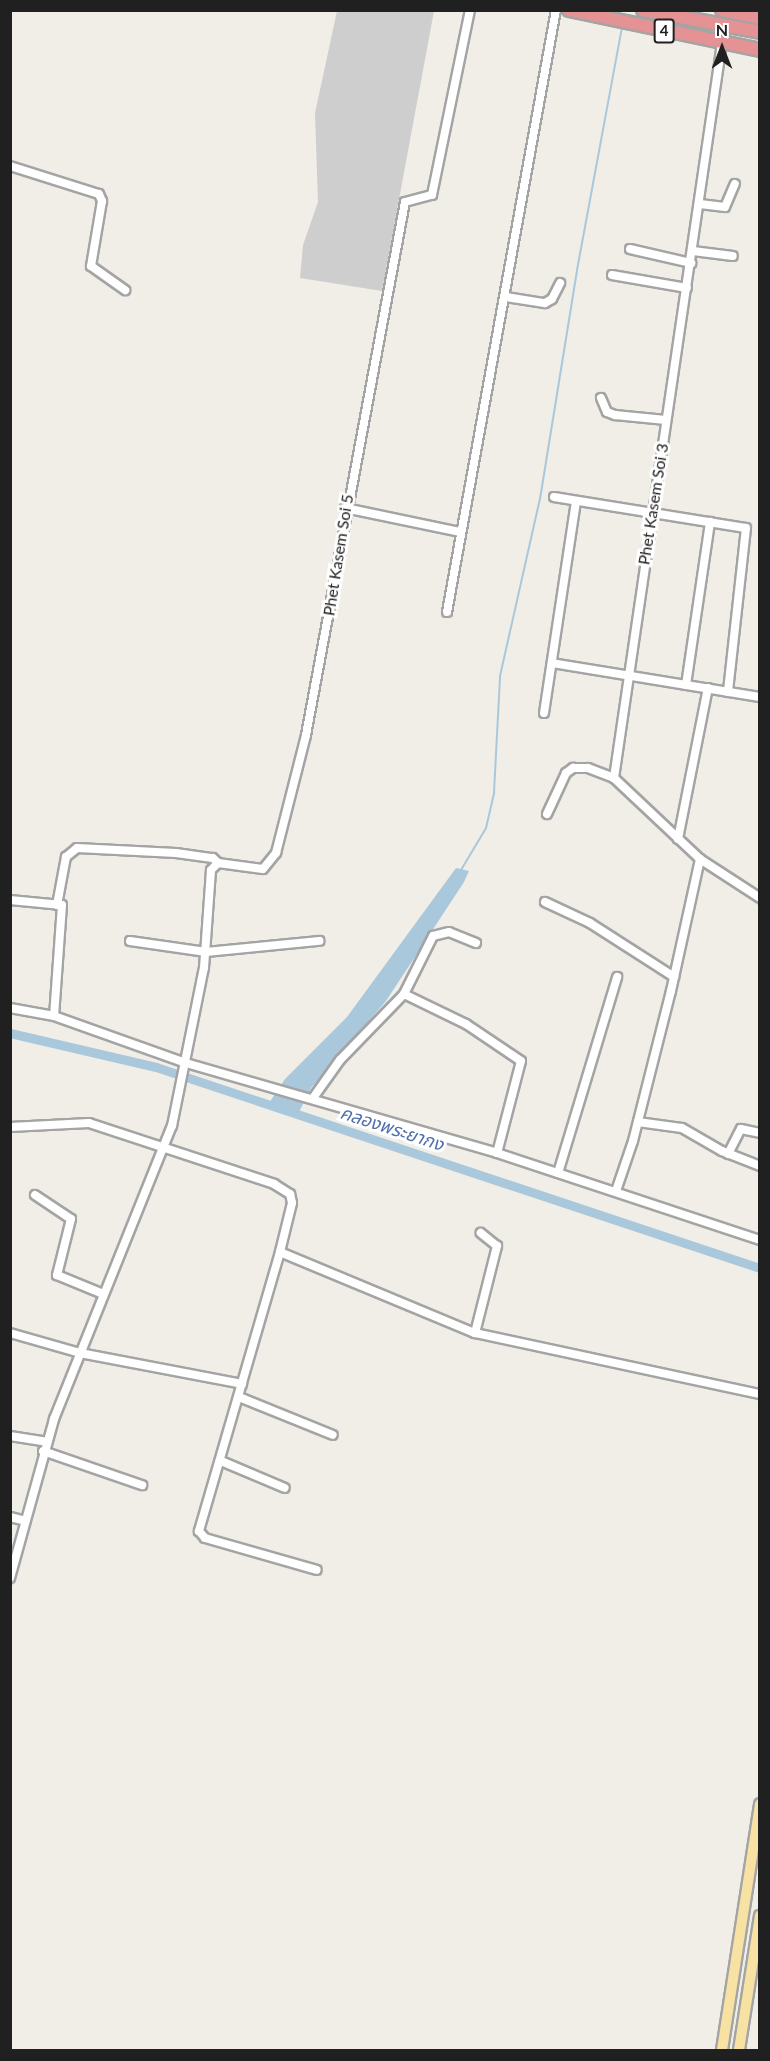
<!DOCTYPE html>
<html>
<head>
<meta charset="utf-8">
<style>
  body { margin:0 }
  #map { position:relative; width:770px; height:2061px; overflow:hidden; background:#f0eee7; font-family:Lato,"Noto Sans Thai",sans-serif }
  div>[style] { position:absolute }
  .religious>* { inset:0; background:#cecece }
  .water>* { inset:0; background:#a9c8dc }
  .stream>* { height:2px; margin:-1px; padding:0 1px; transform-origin:1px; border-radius:1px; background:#a9c8dc }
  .canal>* { height:9px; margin:-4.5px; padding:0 4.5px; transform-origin:4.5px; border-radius:4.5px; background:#a9c8dc }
  .roads { filter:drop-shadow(2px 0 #a4a4a4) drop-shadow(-2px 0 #a4a4a4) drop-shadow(0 2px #a4a4a4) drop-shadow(0 -2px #a4a4a4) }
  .minor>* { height:8px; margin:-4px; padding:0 4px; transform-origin:4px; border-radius:4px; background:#fff }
  .major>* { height:10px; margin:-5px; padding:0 5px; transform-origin:5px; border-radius:5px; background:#f8e2a3 }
  .highway>* { height:12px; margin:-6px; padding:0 6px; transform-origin:6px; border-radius:6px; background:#e49294 }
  span { translate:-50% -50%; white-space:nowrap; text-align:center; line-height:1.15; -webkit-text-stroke:6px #fff; paint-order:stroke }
  .shield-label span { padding:2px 4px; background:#fff; border:2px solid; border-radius:4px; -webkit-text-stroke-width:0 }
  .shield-label { font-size:15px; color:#202020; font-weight:700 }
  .street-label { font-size:16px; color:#202020 }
  .water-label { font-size:18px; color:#4f6fad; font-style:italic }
  .frame { position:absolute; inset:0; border:12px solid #202020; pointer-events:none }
  .north { position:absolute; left:692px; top:18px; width:60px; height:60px; -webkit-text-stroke:4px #fff; paint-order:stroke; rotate:0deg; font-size:16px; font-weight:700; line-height:24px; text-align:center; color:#202020 }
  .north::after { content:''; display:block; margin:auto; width:21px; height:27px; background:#202020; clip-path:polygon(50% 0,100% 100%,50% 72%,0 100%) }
</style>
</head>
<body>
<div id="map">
  <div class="religious">
    <div style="clip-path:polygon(337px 11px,434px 11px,382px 291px,300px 278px,303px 245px,318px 202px,315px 113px)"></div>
  </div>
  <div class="water">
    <div style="clip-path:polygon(456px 868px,469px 871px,464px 882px,386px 1001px,311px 1088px,297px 1116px,267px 1106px,285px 1079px,347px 1017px)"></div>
  </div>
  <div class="stream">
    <div style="left:461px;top:870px;width:49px;rotate:-59.2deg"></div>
    <div style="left:486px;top:828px;width:37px;rotate:-77deg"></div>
    <div style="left:494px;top:792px;width:116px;rotate:-87deg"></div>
    <div style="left:500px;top:676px;width:181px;rotate:-77.3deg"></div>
    <div style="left:540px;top:499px;width:232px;rotate:-80.8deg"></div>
    <div style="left:577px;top:270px;width:246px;rotate:-79.5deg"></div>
  </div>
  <div class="canal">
    <div style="left:10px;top:1033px;width:150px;rotate:13.1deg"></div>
    <div style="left:156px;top:1067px;width:637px;rotate:18.41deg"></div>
  </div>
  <div class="roads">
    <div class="minor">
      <div style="left:722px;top:43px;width:743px;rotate:98.36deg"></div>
      <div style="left:614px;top:778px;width:118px;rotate:43.3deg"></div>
      <div style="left:700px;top:859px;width:72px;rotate:33deg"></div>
      <div style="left:10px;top:166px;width:93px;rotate:17.5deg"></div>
      <div style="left:99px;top:194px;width:8px;rotate:67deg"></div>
      <div style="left:102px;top:201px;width:66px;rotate:99.6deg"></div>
      <div style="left:91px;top:266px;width:42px;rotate:35.2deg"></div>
      <div style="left:700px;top:204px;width:25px;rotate:7deg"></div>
      <div style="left:725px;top:207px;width:25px;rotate:-67deg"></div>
      <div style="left:630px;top:249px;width:63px;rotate:12.9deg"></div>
      <div style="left:693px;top:251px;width:40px;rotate:7.1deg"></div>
      <div style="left:612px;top:275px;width:76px;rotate:9.8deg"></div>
      <div style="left:506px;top:297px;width:39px;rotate:9deg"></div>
      <div style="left:545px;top:303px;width:8px;rotate:-30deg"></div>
      <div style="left:552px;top:299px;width:18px;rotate:-63deg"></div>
      <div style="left:601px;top:398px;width:15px;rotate:67deg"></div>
      <div style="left:607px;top:412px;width:9px;rotate:21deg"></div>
      <div style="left:615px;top:415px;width:51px;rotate:5.6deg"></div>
      <div style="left:554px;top:497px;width:194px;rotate:9.2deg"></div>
      <div style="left:746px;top:528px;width:165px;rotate:96.3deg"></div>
      <div style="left:345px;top:508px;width:117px;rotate:11.8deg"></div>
      <div style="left:447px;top:612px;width:612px;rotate:-79.74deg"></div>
      <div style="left:552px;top:663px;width:211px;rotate:9.3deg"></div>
      <div style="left:686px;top:685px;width:165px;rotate:-81.6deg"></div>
      <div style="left:544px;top:713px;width:214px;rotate:-81.4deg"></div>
      <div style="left:547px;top:814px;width:45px;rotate:-65.1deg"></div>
      <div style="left:566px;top:773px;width:9px;rotate:-36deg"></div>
      <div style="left:573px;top:768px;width:15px"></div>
      <div style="left:588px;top:768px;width:28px;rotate:21deg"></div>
      <div style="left:678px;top:839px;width:154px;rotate:-78.8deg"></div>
      <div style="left:10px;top:900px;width:52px;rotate:5.5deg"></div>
      <div style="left:62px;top:905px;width:111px;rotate:94.1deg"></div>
      <div style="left:54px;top:1016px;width:140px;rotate:19.6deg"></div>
      <div style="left:186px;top:1063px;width:324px;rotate:16.1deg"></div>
      <div style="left:497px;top:1153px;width:277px;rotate:18.3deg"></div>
      <div style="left:545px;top:902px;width:50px;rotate:25deg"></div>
      <div style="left:590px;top:923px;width:100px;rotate:32.7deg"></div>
      <div style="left:57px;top:905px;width:49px;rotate:-79.4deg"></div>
      <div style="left:66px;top:857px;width:14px;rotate:-39deg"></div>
      <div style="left:77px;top:848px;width:99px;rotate:2.9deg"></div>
      <div style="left:176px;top:853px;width:37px;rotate:8deg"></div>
      <div style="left:213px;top:858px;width:7px;rotate:45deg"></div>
      <div style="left:130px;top:941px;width:77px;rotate:8.2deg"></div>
      <div style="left:206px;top:952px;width:114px;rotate:-5.6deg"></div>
      <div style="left:476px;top:943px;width:29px;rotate:-158deg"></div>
      <div style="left:449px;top:932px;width:16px;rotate:166deg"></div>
      <div style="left:433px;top:936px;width:65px;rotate:116.6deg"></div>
      <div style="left:404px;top:994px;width:69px;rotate:25.8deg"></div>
      <div style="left:466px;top:1024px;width:66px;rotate:33.9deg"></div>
      <div style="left:521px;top:1061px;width:95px;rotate:104.6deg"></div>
      <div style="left:10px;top:1008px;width:45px;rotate:10.3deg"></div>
      <div style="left:313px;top:1098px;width:47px;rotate:-54.6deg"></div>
      <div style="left:340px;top:1060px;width:92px;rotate:-45.9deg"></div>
      <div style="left:638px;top:1122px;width:44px;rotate:7.8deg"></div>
      <div style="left:682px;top:1128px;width:46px;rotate:29.9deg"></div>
      <div style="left:722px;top:1151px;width:41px;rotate:21.5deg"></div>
      <div style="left:10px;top:1127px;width:79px;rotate:-2.9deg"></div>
      <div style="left:89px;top:1123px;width:195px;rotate:18.2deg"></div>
      <div style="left:274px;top:1184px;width:19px;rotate:32deg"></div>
      <div style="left:290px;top:1194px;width:9px;rotate:77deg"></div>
      <div style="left:292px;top:1203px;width:50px;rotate:103.8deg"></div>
      <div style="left:280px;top:1252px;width:291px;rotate:106.2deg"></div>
      <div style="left:199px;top:1531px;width:9px;rotate:49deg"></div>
      <div style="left:205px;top:1538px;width:116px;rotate:15.9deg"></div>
      <div style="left:728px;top:1154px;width:28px;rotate:-63deg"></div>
      <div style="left:741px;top:1129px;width:19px;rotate:12deg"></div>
      <div style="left:558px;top:1173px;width:205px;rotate:-73.2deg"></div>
      <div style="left:616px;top:1191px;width:53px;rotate:-71.2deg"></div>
      <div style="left:633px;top:1141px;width:155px;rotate:-75.8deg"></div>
      <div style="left:671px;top:991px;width:135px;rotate:-77.6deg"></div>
      <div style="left:35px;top:1195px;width:43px;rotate:33.7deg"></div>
      <div style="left:71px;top:1219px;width:58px;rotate:104deg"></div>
      <div style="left:57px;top:1275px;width:50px;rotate:22.4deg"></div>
      <div style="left:280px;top:1252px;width:211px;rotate:22.6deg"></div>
      <div style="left:475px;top:1333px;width:291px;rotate:12.1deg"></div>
      <div style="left:10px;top:1333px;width:73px;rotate:15.9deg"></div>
      <div style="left:80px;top:1353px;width:165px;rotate:10.8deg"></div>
      <div style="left:475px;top:1333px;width:90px;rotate:-75.8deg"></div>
      <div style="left:497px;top:1246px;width:21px;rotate:-141deg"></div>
      <div style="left:239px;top:1397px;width:101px;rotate:22deg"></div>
      <div style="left:10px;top:1436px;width:37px;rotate:9deg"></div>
      <div style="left:43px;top:1451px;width:105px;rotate:19deg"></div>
      <div style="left:221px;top:1461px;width:69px;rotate:22.9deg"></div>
      <div style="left:10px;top:1517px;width:16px;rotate:14deg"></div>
      <div style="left:10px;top:1578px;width:165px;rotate:-74.5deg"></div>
      <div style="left:54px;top:1419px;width:316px;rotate:-68.1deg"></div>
      <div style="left:172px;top:1126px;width:161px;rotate:-78.6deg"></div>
      <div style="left:204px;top:968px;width:98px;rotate:-85.9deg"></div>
      <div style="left:211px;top:870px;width:10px;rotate:-45deg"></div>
      <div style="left:218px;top:863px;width:45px;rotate:7.6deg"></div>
      <div style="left:263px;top:869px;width:21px;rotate:-51deg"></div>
      <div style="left:276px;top:853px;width:122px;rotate:-75.7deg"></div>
      <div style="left:306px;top:735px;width:542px;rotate:-79.48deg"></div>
      <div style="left:405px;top:202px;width:28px;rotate:-15deg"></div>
      <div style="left:432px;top:195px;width:189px;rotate:-78.4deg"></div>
    </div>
    <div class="major">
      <div style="left:722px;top:2050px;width:249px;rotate:-81.2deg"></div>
      <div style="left:739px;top:2050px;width:136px;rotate:-81.1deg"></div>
    </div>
    <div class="highway">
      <div style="left:569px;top:10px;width:195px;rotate:11.8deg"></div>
      <div style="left:643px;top:10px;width:119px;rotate:10.6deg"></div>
      <div style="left:722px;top:10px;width:39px;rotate:12deg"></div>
    </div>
  </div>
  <div class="shield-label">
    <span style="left:664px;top:31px">4</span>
  </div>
  <div class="street-label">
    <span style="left:653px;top:504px;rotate:-81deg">Phet Kasem Soi 3</span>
    <span style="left:338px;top:555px;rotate:-81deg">Phet Kasem Soi 5</span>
  </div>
  <div class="water-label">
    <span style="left:392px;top:1128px;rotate:18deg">คลองพระยากง</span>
  </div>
  <div class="frame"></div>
  <div class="north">N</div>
</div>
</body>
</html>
